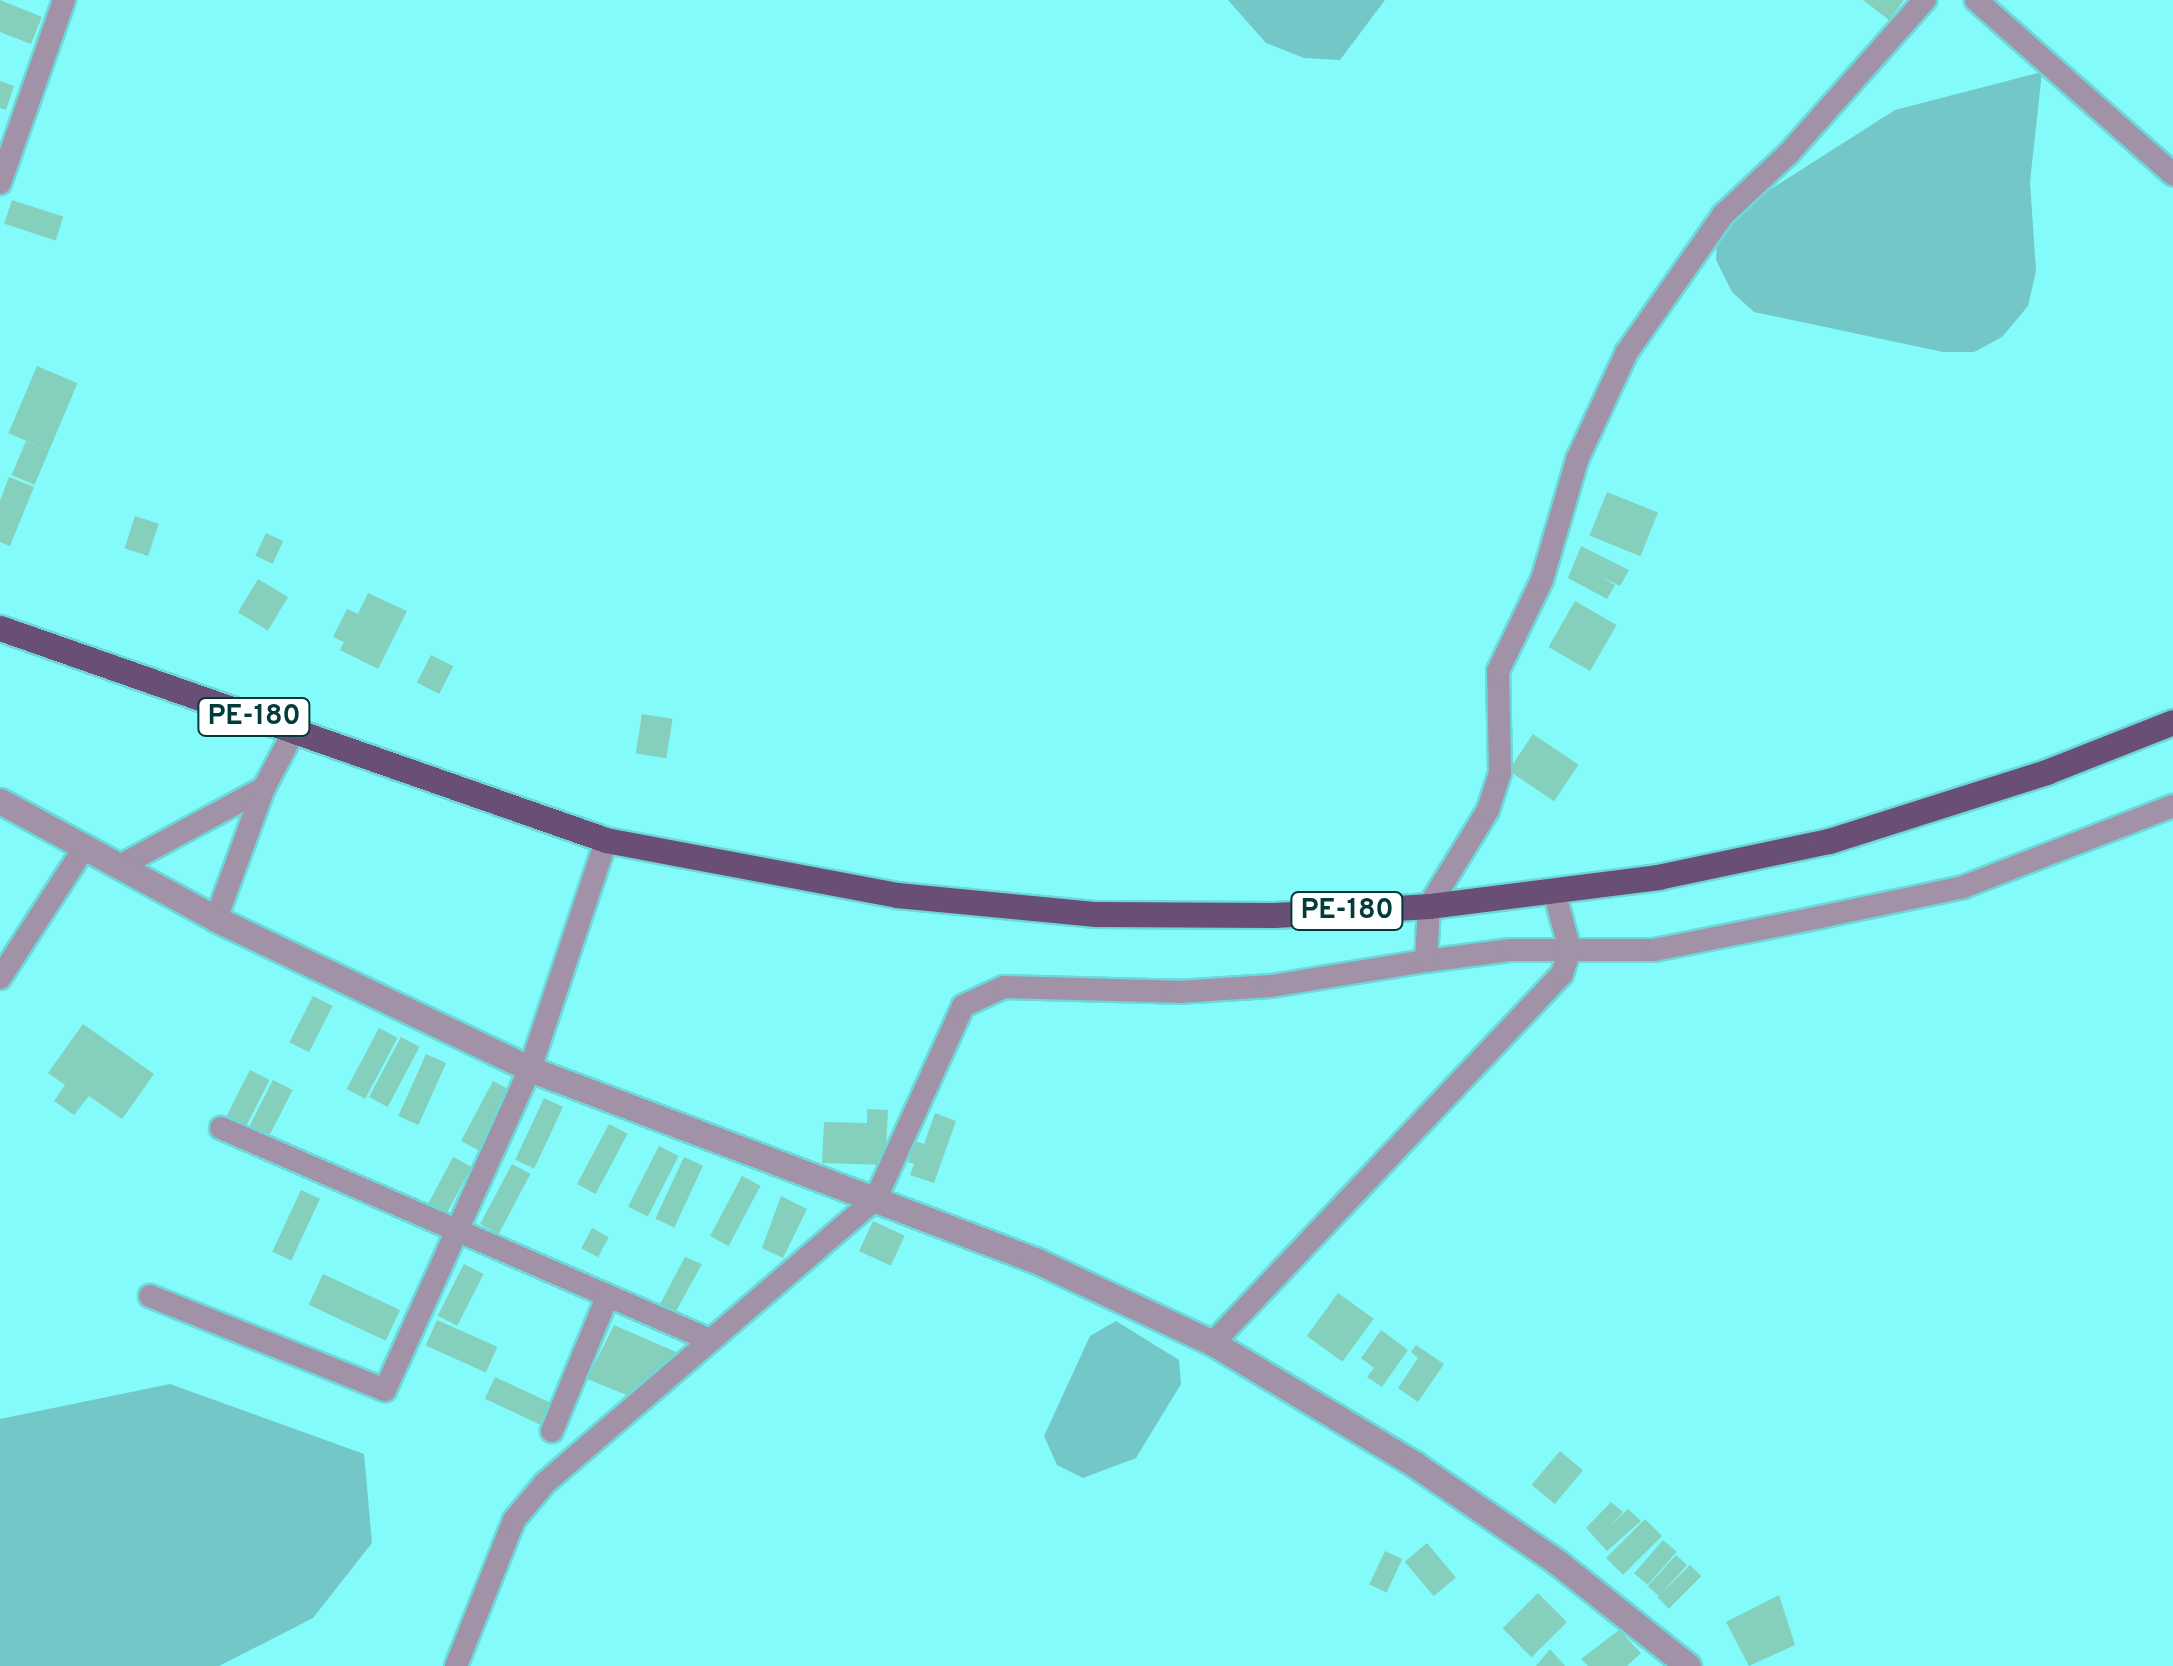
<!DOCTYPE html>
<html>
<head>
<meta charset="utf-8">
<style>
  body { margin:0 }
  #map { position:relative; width:2173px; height:1666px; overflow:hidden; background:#83fbfb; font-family:Overpass,sans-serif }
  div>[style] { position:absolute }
  .water>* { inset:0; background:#74c7c7 }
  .building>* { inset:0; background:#84d0bc; transform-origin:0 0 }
  .roads { filter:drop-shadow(2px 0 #6cd8d9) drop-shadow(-2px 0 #6cd8d9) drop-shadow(0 2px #6cd8d9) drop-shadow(0 -2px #6cd8d9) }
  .minor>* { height:22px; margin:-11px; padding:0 11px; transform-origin:11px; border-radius:11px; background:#a192a8 }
  .tertiary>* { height:25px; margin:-12.5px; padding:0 12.5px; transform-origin:12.5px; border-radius:12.5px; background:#a192a8 }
  .primary>* { height:25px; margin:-12.5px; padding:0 12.5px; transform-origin:12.5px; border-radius:12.5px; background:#694e75 }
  span { translate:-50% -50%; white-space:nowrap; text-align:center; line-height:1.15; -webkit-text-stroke:8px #fff; paint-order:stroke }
  .shield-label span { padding:2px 8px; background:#fff; border:2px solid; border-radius:8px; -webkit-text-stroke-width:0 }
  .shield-label { font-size:28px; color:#013b3c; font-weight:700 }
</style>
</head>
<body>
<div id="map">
  <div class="water">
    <div style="clip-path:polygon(1228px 0,1385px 0,1340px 60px,1304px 58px,1266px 43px)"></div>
    <div style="clip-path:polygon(2042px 72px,2030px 182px,2036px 271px,2028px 306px,2002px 337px,1974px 352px,1943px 352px,1754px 312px,1732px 292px,1716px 260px,1717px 241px,1746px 205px,1895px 110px)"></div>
    <div style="clip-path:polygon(1116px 1321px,1179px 1360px,1181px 1384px,1136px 1458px,1083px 1478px,1057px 1465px,1044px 1436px,1090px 1336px)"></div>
    <div style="clip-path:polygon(170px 1384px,364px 1454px,372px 1543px,313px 1618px,219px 1666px,0 1666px,0 1419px)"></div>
  </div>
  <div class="building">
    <div style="clip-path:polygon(0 0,42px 17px,31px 44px,0 32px)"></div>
    <div style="clip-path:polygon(1863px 0,1904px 0,1889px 20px)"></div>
    <div style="clip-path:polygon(0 81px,14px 86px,6px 110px,0 108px)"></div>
    <div style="left:12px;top:200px;width:54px;height:25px;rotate:18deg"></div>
    <div style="left:37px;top:366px;width:44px;height:73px;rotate:23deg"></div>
    <div style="left:26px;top:441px;width:25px;height:37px;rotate:23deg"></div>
    <div style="clip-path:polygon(9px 477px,34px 487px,10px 546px,0 542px,0 501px)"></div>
    <div style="left:1607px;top:492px;width:55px;height:47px;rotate:22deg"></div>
    <div style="left:135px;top:516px;width:25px;height:34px;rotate:18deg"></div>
    <div style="left:266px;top:533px;width:19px;height:25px;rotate:25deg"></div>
    <div style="clip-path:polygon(1581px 546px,1629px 570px,1620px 586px,1600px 576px,1615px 585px,1607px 599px,1568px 578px)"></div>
    <div style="left:258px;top:579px;width:35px;height:39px;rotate:31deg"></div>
    <div style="clip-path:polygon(368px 593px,407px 611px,378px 669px,340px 650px,344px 642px,333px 637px,347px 609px,358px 614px)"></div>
    <div style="left:1575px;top:601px;width:48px;height:53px;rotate:30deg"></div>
    <div style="left:431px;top:655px;width:25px;height:31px;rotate:27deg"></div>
    <div style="left:642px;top:714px;width:31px;height:40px;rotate:9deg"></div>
    <div style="left:1533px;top:734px;width:55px;height:44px;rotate:34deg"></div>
    <div style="left:313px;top:996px;width:22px;height:52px;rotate:27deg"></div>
    <div style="clip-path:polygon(83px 1024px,154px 1074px,122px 1119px,89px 1096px,74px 1115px,54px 1101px,65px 1085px,48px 1073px)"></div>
    <div style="left:379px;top:1028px;width:21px;height:69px;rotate:28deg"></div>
    <div style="left:401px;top:1037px;width:21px;height:68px;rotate:28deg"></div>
    <div style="left:426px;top:1054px;width:22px;height:68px;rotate:24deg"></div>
    <div style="left:250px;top:1070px;width:22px;height:52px;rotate:27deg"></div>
    <div style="left:273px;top:1080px;width:22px;height:54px;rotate:27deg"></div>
    <div style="left:493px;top:1081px;width:21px;height:68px;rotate:28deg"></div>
    <div style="left:544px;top:1098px;width:21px;height:68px;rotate:25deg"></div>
    <div style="clip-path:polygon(867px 1109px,888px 1110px,885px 1165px,822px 1163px,824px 1122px,867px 1123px)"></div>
    <div style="clip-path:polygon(935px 1113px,956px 1121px,934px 1183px,910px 1175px,914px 1164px,908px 1162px,915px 1141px,924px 1144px)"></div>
    <div style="left:609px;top:1124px;width:21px;height:68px;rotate:28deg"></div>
    <div style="left:659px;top:1146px;width:22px;height:68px;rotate:27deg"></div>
    <div style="left:453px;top:1157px;width:21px;height:54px;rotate:28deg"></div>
    <div style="left:684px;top:1157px;width:21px;height:68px;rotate:25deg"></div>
    <div style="left:512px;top:1164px;width:21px;height:68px;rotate:28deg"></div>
    <div style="left:742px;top:1176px;width:21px;height:68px;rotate:28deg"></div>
    <div style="left:301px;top:1190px;width:21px;height:68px;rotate:25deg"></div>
    <div style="clip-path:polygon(781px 1196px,807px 1209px,783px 1258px,762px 1248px)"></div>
    <div style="left:873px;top:1221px;width:35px;height:33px;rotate:25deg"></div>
    <div style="left:592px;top:1228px;width:19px;height:23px;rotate:28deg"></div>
    <div style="clip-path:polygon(685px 1257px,702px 1264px,675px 1313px,658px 1308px)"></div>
    <div style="left:464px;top:1264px;width:22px;height:58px;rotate:27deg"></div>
    <div style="left:323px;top:1274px;width:85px;height:34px;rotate:25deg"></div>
    <div style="left:1338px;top:1293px;width:44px;height:53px;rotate:36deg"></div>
    <div style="left:437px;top:1320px;width:66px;height:28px;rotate:24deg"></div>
    <div style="clip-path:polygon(614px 1325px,683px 1355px,634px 1398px,587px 1379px)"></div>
    <div style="clip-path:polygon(1381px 1330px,1408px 1350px,1382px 1387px,1367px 1377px,1374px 1368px,1361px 1358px)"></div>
    <div style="clip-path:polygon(1416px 1345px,1444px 1364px,1418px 1402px,1398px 1388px,1418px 1358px,1411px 1352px)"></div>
    <div style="left:495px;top:1377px;width:63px;height:24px;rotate:25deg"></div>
    <div style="left:1560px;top:1451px;width:30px;height:44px;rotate:40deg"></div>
    <div style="clip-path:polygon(1611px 1502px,1623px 1512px,1609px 1527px,1628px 1509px,1641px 1521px,1607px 1551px,1586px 1528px)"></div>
    <div style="left:1645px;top:1519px;width:24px;height:55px;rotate:45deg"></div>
    <div style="left:1663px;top:1540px;width:18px;height:44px;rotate:41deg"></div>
    <div style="left:1427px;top:1543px;width:45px;height:29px;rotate:50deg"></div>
    <div style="left:1385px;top:1551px;width:19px;height:37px;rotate:25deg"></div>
    <div style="left:1676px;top:1555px;width:15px;height:42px;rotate:42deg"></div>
    <div style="left:1690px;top:1565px;width:16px;height:46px;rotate:45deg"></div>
    <div style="left:1538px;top:1593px;width:41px;height:50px;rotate:45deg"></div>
    <div style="clip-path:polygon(1779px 1595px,1795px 1645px,1749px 1666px,1726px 1622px)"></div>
    <div style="clip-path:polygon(1619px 1630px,1641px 1653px,1627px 1666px,1588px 1666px,1581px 1659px)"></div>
    <div style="clip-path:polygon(1550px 1649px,1565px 1666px,1536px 1666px)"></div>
  </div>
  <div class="roads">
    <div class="minor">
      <div style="left:1976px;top:0;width:263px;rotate:41.5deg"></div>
      <div style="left:0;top:183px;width:194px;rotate:-70.7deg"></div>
      <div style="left:118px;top:867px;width:166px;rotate:-28.4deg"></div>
      <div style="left:216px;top:919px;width:140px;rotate:-69.9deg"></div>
      <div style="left:264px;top:788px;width:64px;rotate:-62.2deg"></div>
      <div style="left:1426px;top:961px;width:86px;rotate:-7.4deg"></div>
      <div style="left:1511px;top:950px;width:143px"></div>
      <div style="left:1654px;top:950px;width:169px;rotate:-11.2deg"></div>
      <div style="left:1820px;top:917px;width:146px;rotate:-11.8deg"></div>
      <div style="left:1963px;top:887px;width:225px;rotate:-21.1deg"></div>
      <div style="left:0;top:978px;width:155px;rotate:-57.1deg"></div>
      <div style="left:221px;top:1128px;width:533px;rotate:23.44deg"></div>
      <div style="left:150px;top:1296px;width:253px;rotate:21.8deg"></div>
      <div style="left:385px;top:1390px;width:352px;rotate:-65.7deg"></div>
      <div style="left:530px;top:1069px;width:241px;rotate:-71.6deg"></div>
      <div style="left:1213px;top:1343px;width:508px;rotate:-46.6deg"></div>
      <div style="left:1562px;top:974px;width:25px;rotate:-72deg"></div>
      <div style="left:1570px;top:950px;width:61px;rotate:-105.2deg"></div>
      <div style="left:552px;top:1431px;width:142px;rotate:-67.6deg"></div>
      <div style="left:456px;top:1666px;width:157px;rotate:-68.3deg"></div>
      <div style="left:514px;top:1520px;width:48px;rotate:-50deg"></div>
      <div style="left:545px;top:1483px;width:437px;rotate:-40.7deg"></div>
      <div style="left:876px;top:1198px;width:211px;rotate:-65.6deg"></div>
      <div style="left:963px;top:1006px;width:45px;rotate:-24.9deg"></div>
      <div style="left:1004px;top:987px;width:174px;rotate:1.6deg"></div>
      <div style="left:1178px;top:992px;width:93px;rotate:-3.7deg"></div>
      <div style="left:1271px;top:986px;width:157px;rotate:-9.2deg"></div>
      <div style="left:1426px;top:961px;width:55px;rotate:-86.9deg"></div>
      <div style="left:1429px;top:906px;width:113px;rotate:-58.4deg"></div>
      <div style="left:1488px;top:810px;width:40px;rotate:-72deg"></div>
      <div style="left:1500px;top:772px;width:101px;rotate:-91.1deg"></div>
      <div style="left:1498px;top:671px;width:101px;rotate:-64.2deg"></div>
      <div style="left:1542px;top:580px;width:125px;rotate:-73.7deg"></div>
      <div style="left:1577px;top:460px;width:119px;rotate:-65.2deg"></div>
      <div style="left:1627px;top:352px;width:167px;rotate:-55deg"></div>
      <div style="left:1723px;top:215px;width:91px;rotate:-43.2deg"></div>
      <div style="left:1789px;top:153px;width:205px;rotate:-48.4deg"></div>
    </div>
    <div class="tertiary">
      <div style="left:0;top:801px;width:246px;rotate:28.6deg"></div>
      <div style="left:216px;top:919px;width:348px;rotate:25.5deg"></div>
      <div style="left:530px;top:1069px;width:542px;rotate:20.74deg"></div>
      <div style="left:1037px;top:1261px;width:194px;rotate:25deg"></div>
      <div style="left:1213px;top:1343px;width:235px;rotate:31deg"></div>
      <div style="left:1414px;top:1464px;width:173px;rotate:34.4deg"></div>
      <div style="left:1557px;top:1562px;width:167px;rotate:38.4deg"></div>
    </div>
    <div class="primary">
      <div style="left:0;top:628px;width:642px;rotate:19.28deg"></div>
      <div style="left:606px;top:840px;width:296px;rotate:10.7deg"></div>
      <div style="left:897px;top:895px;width:200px;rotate:5.5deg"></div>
      <div style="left:1096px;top:914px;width:178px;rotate:0.3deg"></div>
      <div style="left:1274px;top:915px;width:155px;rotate:-3.3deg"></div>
      <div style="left:1429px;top:906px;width:231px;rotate:-7.2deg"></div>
      <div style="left:1658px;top:877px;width:175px;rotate:-11.9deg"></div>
      <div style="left:1829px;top:841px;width:228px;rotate:-17.6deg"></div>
      <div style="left:2046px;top:772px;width:136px;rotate:-21.5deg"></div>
    </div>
  </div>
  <div class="shield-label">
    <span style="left:254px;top:717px">PE-180</span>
    <span style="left:1347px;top:911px">PE-180</span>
  </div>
</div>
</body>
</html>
